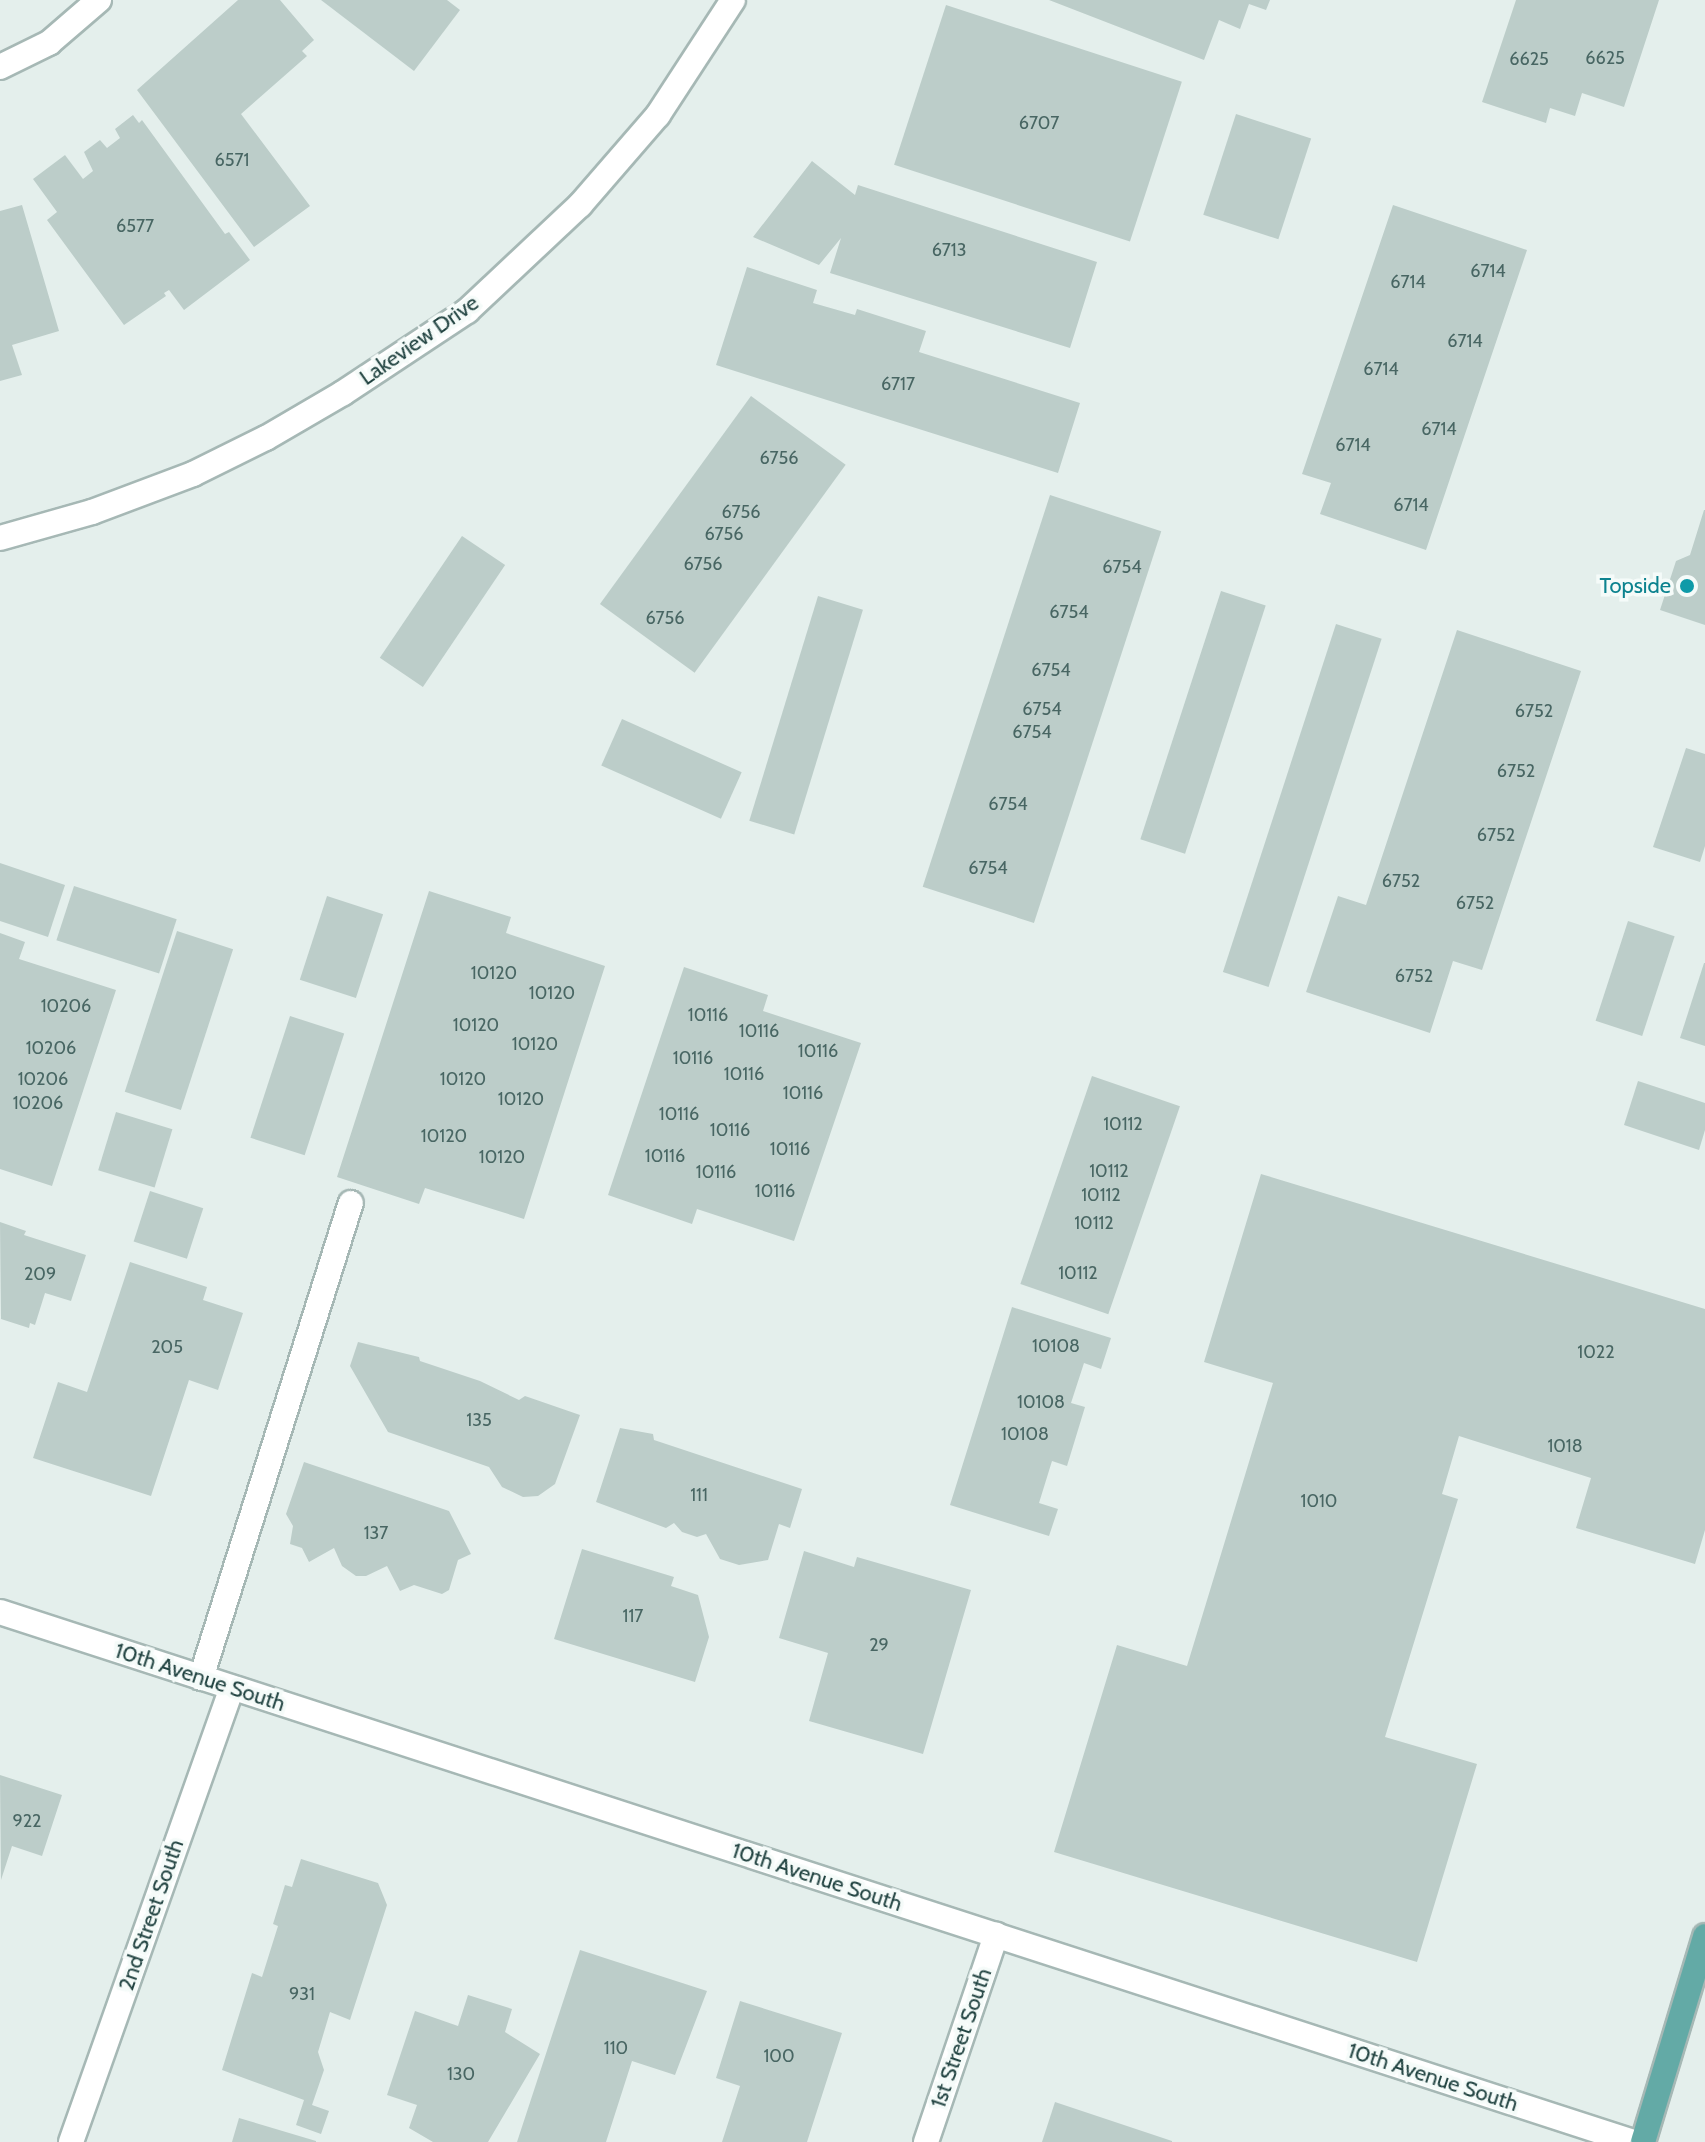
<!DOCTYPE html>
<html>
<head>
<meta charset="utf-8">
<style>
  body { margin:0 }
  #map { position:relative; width:1705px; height:2142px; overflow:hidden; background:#e4efec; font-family:Cabin,sans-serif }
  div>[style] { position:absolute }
  .building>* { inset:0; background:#bccdc9; transform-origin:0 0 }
  .roads { filter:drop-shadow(2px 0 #a6b8b5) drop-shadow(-2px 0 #a6b8b5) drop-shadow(0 2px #a6b8b5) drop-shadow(0 -2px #a6b8b5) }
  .lane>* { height:24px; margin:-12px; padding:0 12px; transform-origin:12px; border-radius:12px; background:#fff }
  .street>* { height:24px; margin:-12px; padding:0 12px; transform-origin:12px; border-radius:12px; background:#fff }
  .secondary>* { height:24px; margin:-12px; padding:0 12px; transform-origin:12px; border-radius:12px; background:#fff }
  .primary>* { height:24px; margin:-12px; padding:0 12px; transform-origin:12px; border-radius:12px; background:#63aaa6 }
  .dots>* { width:22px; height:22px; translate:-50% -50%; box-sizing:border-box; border:4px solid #f5fbf9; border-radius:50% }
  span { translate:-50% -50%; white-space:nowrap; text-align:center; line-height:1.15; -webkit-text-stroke:7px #f5fbf9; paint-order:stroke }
  .number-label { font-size:18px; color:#486663 }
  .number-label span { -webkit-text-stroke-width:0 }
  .street-label { font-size:22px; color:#214341 }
  .culture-label { font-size:22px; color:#0d838f }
  .right { translate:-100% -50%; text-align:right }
</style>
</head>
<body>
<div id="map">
  <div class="building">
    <div style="clip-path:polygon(238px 0,280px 0,314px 40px,302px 51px,307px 56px,241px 114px,310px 206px,254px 247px,137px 90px)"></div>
    <div style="clip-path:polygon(321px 0,447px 0,460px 10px,414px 71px)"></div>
    <div style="clip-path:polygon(1049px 0,1270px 0,1266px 10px,1249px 4px,1240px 29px,1219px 20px,1204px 60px)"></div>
    <div style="clip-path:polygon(1516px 0,1659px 0,1624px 107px,1582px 93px,1575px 116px,1550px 108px,1546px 123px,1482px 102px)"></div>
    <div style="left:946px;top:5px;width:248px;height:168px;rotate:18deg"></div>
    <div style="left:1236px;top:114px;width:79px;height:106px;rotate:18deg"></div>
    <div style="clip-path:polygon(133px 115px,139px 123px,142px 120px,225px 234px,229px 232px,250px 260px,184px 310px,169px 290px,164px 293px,166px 296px,124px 325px,47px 220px,57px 212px,33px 179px,65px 155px,83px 179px,93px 171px,84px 152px,100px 140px,107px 148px,120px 138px,115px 129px)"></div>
    <div style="clip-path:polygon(812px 161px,855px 195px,858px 185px,1097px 262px,1070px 348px,830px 273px,841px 238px,819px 265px,753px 237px)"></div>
    <div style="clip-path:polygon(22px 205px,59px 331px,12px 345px,22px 375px,0 381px,0 211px)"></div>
    <div style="clip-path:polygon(1393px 205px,1527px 250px,1426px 550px,1320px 514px,1331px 483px,1302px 474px)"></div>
    <div style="clip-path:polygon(747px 267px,817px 290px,813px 303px,855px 315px,857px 309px,926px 331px,919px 352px,1080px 403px,1058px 473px,716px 365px)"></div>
    <div style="left:751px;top:396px;width:117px;height:257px;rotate:36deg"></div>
    <div style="left:1050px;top:495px;width:117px;height:412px;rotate:18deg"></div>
    <div style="clip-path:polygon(1704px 510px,1705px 510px,1705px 625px,1660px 610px,1676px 561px,1690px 555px)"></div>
    <div style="left:462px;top:536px;width:52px;height:147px;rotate:34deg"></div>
    <div style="left:1221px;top:591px;width:47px;height:261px;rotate:18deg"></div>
    <div style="left:818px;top:596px;width:47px;height:235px;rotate:17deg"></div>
    <div style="left:1336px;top:624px;width:48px;height:366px;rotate:18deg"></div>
    <div style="clip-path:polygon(1457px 630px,1581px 671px,1482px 970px,1453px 961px,1430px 1033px,1306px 992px,1338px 896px,1366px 905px)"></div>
    <div style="left:622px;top:719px;width:131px;height:51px;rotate:24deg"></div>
    <div style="clip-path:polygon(1686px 748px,1705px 754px,1705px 846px,1700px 862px,1653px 847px)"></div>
    <div style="clip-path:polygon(0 863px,65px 885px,48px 937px,0 921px)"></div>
    <div style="left:74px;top:886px;width:108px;height:57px;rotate:18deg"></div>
    <div style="clip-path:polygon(429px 891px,511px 917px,506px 933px,605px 966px,524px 1219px,425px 1188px,419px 1204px,337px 1177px)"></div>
    <div style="left:327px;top:896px;width:59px;height:88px;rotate:18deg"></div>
    <div style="left:1628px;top:921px;width:49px;height:105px;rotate:18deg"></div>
    <div style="left:177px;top:931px;width:59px;height:169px;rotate:18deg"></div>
    <div style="clip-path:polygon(0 933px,25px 942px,19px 959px,116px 990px,52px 1186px,0 1169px)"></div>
    <div style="clip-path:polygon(1704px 963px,1705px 963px,1705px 1046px,1680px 1038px)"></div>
    <div style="clip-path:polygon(684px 967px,768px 995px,763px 1011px,861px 1043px,794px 1241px,697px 1209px,692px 1224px,608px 1195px)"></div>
    <div style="left:290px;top:1016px;width:57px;height:128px;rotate:18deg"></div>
    <div style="left:1092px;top:1076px;width:93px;height:220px;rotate:19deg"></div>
    <div style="clip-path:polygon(1638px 1081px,1705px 1103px,1705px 1130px,1699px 1150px,1624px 1125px)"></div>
    <div style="left:116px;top:1112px;width:59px;height:61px;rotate:17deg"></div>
    <div style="clip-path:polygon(1261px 1174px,1705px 1309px,1705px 1530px,1695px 1564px,1576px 1528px,1591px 1478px,1459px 1436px,1442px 1494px,1458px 1499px,1385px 1737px,1477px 1764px,1417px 1962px,1054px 1852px,1117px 1645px,1187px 1666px,1273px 1383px,1204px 1362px)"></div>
    <div style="left:150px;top:1191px;width:56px;height:53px;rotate:18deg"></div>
    <div style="clip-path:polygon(0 1222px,26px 1231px,24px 1235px,86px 1255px,71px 1301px,45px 1293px,35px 1325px,30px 1323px,29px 1328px,1px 1319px)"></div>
    <div style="clip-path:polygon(130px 1262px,207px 1287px,203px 1300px,243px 1313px,218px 1390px,189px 1380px,151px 1496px,33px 1458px,58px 1382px,87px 1392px)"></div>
    <div style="clip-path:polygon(1012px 1307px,1111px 1338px,1101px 1369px,1084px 1363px,1071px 1403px,1085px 1407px,1067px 1466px,1052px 1461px,1039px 1503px,1058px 1509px,1049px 1536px,950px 1505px)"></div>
    <div style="clip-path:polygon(358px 1342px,419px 1357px,420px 1361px,480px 1381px,519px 1400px,525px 1396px,580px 1415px,555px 1484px,538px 1496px,523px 1497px,502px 1487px,489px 1467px,388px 1432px,350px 1366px)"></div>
    <div style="clip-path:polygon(620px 1428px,653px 1434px,654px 1440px,802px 1489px,790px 1528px,779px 1524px,768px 1560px,739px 1565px,720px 1559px,706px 1534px,697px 1537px,682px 1532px,674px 1523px,666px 1528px,596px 1502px)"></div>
    <div style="clip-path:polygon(304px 1462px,449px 1511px,471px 1554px,458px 1560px,449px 1590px,442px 1594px,414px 1585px,400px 1591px,387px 1566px,366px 1576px,356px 1576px,342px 1566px,334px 1548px,309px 1562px,302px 1548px,290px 1544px,293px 1526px,286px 1514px)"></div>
    <div style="clip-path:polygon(582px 1549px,674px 1577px,671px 1586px,698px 1595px,709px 1637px,695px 1682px,554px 1639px)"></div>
    <div style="clip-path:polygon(804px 1551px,854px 1567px,857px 1557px,971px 1590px,923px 1754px,809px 1721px,828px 1653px,779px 1638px)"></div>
    <div style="clip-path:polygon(0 1775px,62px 1795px,42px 1856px,12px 1846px,1px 1880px)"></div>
    <div style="clip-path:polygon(301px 1859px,378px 1883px,387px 1905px,350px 2020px,330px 2012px,318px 2052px,324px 2070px,312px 2105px,329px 2111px,321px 2134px,296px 2125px,304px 2100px,222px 2070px,252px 1973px,262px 1977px,278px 1926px,273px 1924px,285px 1885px,292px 1887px)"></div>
    <div style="clip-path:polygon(580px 1950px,707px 1991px,675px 2075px,632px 2061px,606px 2142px,517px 2142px)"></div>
    <div style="clip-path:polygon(468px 1995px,512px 2009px,505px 2032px,540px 2054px,488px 2142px,433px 2142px,409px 2128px,417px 2105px,387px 2095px,415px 2011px,458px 2026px)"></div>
    <div style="clip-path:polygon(740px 2001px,842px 2033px,807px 2142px,722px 2142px,740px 2086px,716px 2078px)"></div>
    <div style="clip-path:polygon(1055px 2102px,1172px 2141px,1172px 2142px,1042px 2142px)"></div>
    <div style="clip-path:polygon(239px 2118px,316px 2141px,316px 2142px,232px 2142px)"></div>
  </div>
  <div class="roads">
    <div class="lane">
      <div style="left:201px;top:1678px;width:498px;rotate:-72.5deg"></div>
    </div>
    <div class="street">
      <div style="left:0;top:67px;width:55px;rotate:-26.1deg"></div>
      <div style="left:49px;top:43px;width:66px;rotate:-40.7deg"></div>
      <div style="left:0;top:1612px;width:1717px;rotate:17.98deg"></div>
      <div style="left:71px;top:2142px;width:482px;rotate:-70.5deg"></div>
      <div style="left:926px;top:2142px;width:219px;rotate:-71.3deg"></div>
    </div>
    <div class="secondary">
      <div style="left:0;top:538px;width:96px;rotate:-15.8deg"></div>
      <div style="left:92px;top:512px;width:108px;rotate:-20.6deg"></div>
      <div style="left:193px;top:474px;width:81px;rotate:-26.3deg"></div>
      <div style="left:266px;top:438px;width:89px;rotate:-30.3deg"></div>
      <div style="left:343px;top:393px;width:149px;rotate:-33.5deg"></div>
      <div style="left:467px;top:311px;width:155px;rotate:-43.2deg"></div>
      <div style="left:580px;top:205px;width:119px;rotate:-49.1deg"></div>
      <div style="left:658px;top:115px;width:137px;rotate:-56.9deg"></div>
    </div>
    <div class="primary">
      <div style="left:1643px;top:2142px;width:215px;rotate:-73.2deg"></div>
    </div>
  </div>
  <div class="dots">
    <div style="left:1687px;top:586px;background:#0f9aa8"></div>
  </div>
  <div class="number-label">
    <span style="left:1605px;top:58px">6625</span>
    <span style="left:1529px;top:59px">6625</span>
    <span style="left:1039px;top:123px">6707</span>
    <span style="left:232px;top:160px">6571</span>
    <span style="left:135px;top:226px">6577</span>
    <span style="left:949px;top:250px">6713</span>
    <span style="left:1488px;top:271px">6714</span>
    <span style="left:1408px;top:282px">6714</span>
    <span style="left:1465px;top:341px">6714</span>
    <span style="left:1381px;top:369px">6714</span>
    <span style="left:898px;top:384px">6717</span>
    <span style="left:1439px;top:429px">6714</span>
    <span style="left:1353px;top:445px">6714</span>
    <span style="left:779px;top:458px">6756</span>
    <span style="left:1411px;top:505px">6714</span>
    <span style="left:741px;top:512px">6756</span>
    <span style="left:724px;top:534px">6756</span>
    <span style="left:703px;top:564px">6756</span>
    <span style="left:1122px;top:567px">6754</span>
    <span style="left:1069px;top:612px">6754</span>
    <span style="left:665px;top:618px">6756</span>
    <span style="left:1051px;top:670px">6754</span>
    <span style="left:1042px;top:709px">6754</span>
    <span style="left:1534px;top:711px">6752</span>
    <span style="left:1032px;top:732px">6754</span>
    <span style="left:1516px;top:771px">6752</span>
    <span style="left:1008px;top:804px">6754</span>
    <span style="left:1496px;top:835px">6752</span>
    <span style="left:988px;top:868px">6754</span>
    <span style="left:1401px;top:881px">6752</span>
    <span style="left:1475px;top:903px">6752</span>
    <span style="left:494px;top:973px">10120</span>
    <span style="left:1414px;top:976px">6752</span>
    <span style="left:552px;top:993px">10120</span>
    <span style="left:66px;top:1006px">10206</span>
    <span style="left:708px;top:1015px">10116</span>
    <span style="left:476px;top:1025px">10120</span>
    <span style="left:759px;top:1031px">10116</span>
    <span style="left:535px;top:1044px">10120</span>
    <span style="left:51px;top:1048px">10206</span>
    <span style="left:818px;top:1051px">10116</span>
    <span style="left:693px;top:1058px">10116</span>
    <span style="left:744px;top:1074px">10116</span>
    <span style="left:43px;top:1079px">10206</span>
    <span style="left:463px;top:1079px">10120</span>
    <span style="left:803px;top:1093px">10116</span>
    <span style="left:521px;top:1099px">10120</span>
    <span style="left:38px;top:1103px">10206</span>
    <span style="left:679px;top:1114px">10116</span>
    <span style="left:1123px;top:1124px">10112</span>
    <span style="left:730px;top:1130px">10116</span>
    <span style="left:444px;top:1136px">10120</span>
    <span style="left:790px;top:1149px">10116</span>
    <span style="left:665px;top:1156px">10116</span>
    <span style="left:502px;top:1157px">10120</span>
    <span style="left:1109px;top:1171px">10112</span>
    <span style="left:716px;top:1172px">10116</span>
    <span style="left:775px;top:1191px">10116</span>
    <span style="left:1101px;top:1195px">10112</span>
    <span style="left:1094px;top:1223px">10112</span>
    <span style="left:1078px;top:1273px">10112</span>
    <span style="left:40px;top:1274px">209</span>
    <span style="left:1056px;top:1346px">10108</span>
    <span style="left:167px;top:1347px">205</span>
    <span style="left:1596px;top:1352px">1022</span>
    <span style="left:1041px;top:1402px">10108</span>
    <span style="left:479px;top:1420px">135</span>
    <span style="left:1025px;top:1434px">10108</span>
    <span style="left:1565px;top:1446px">1018</span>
    <span style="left:699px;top:1495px">111</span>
    <span style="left:1319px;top:1501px">1010</span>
    <span style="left:376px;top:1533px">137</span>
    <span style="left:633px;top:1616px">117</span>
    <span style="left:879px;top:1645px">29</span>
    <span style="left:27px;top:1821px">922</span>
    <span style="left:302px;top:1994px">931</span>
    <span style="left:616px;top:2048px">110</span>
    <span style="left:779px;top:2056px">100</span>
    <span style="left:461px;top:2074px">130</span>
  </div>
  <div class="street-label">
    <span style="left:419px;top:340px;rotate:-35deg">Lakeview Drive</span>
    <span style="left:200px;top:1677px;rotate:18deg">10th Avenue South</span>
    <span style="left:817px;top:1877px;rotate:18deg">10th Avenue South</span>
    <span style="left:151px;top:1915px;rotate:-71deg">2nd Street South</span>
    <span style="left:961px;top:2038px;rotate:-71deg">1st Street South</span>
    <span style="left:1433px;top:2077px;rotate:18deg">10th Avenue South</span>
  </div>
  <div class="culture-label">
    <span class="right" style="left:1671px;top:586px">Topside</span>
  </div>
</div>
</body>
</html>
